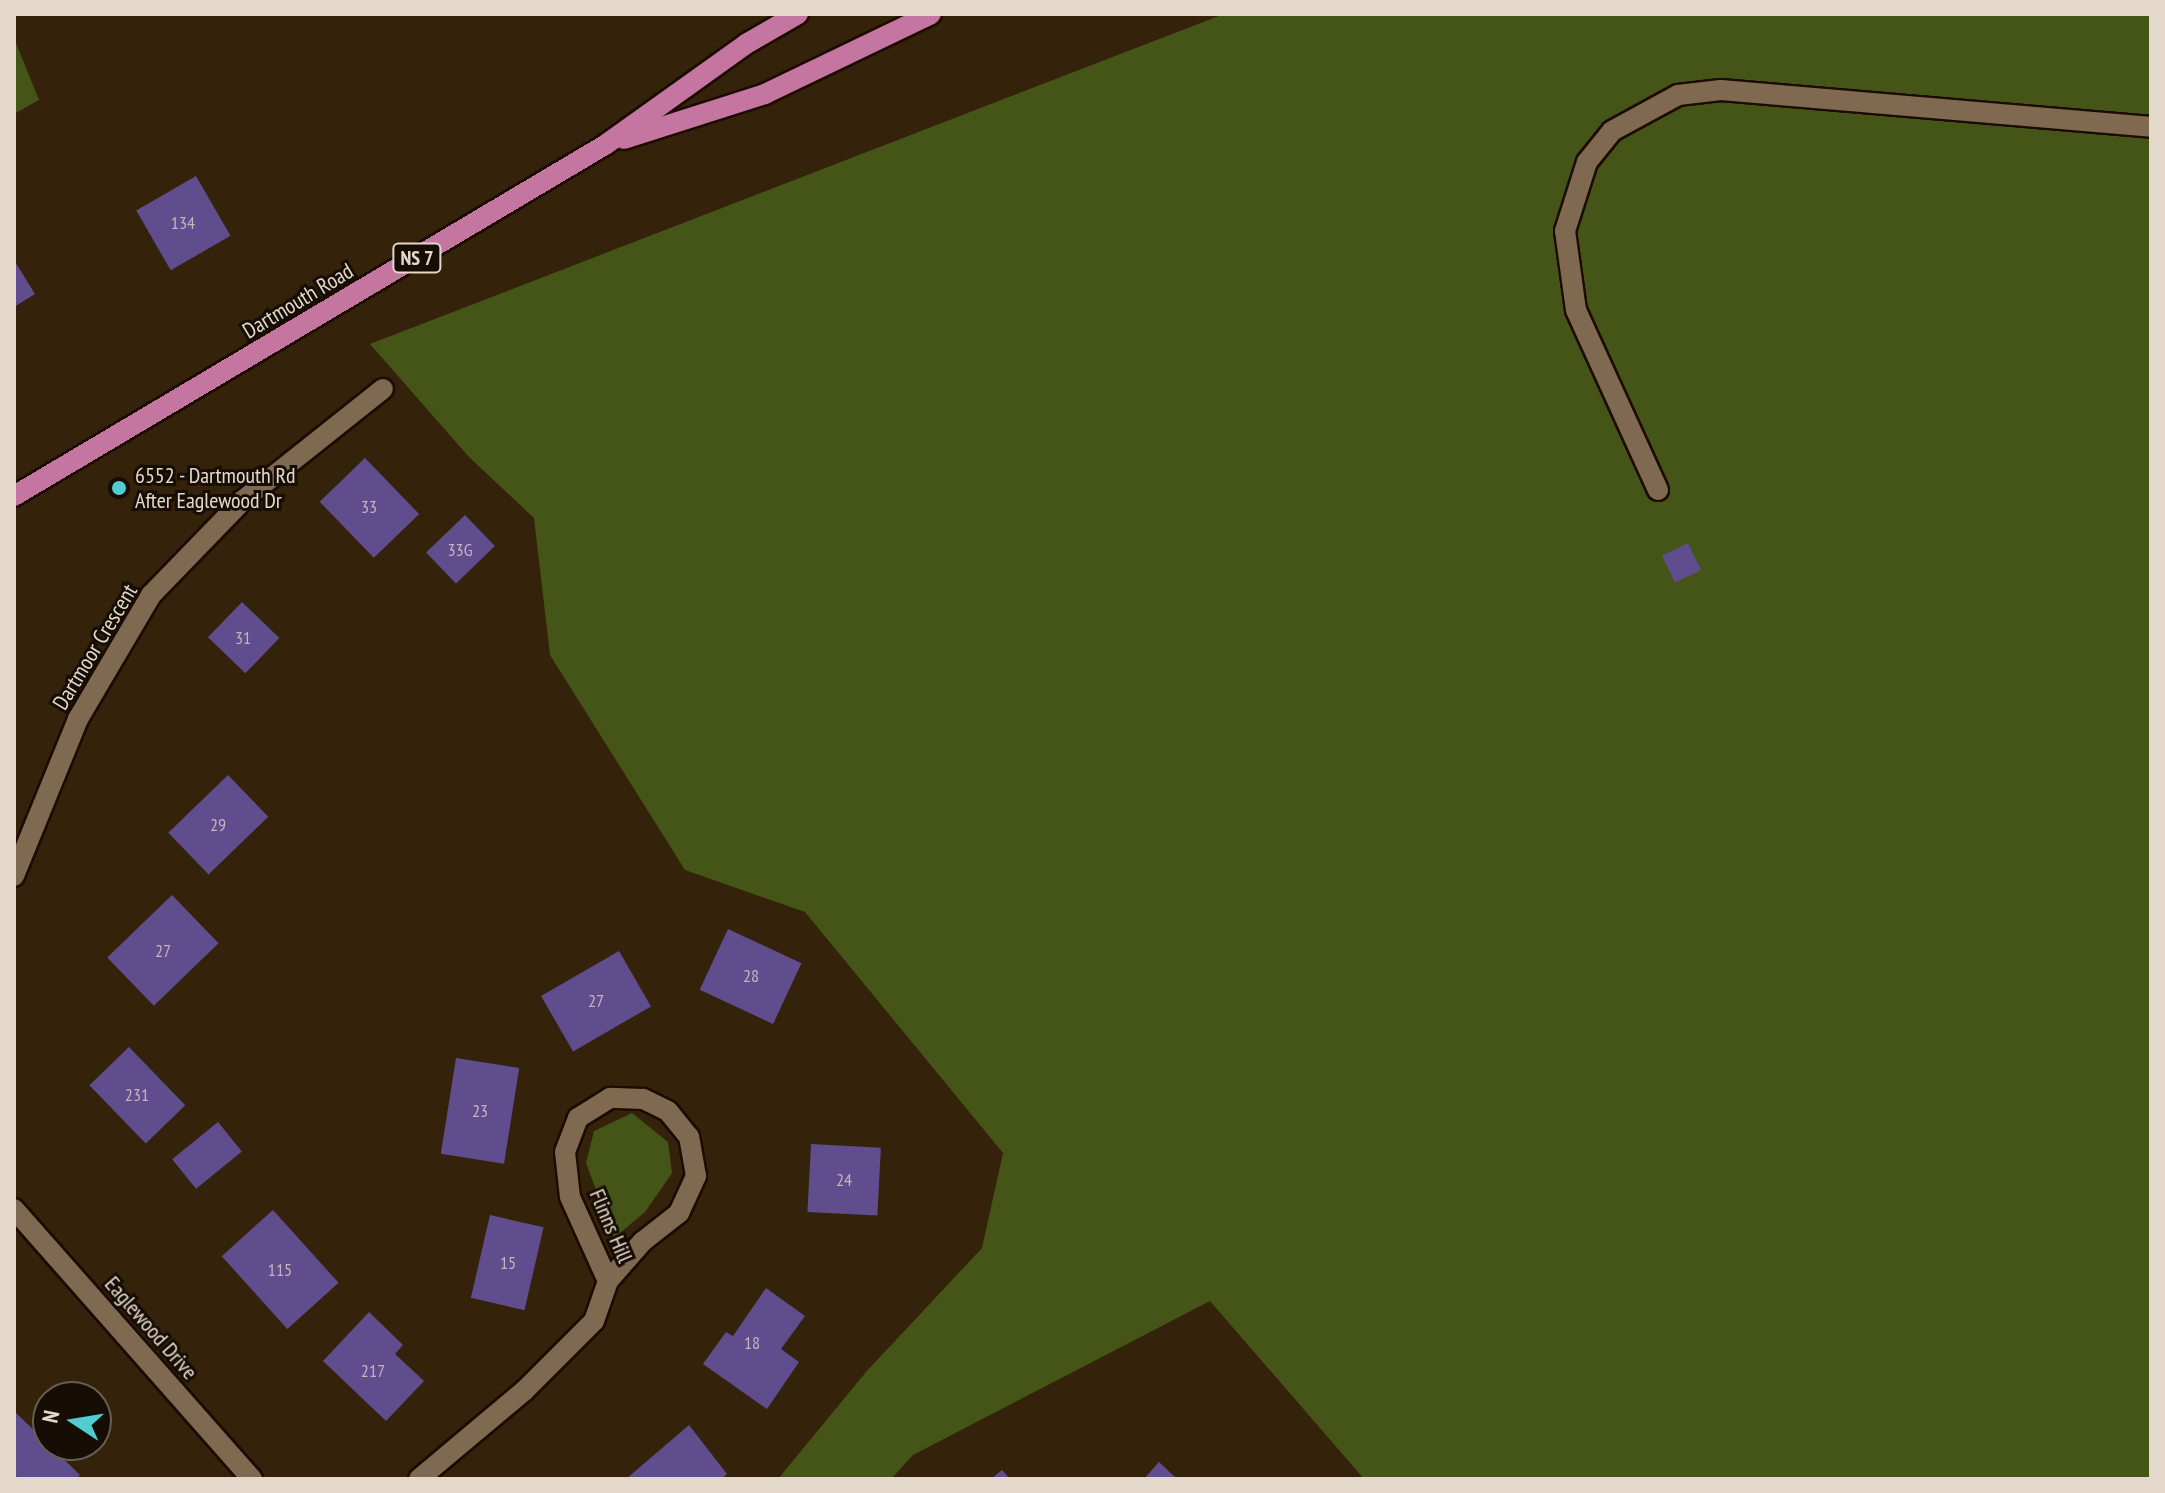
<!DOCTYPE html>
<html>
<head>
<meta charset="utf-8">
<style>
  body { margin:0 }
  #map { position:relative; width:2165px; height:1493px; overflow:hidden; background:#35220b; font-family:"PT Sans Narrow",sans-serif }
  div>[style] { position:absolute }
  .green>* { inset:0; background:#445517 }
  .building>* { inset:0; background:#604d8e; transform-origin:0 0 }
  .roads { filter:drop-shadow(2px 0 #1c0b00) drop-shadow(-2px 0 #1c0b00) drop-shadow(0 2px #1c0b00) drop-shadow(0 -2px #1c0b00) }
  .service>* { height:20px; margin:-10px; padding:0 10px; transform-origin:10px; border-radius:10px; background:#7f6950 }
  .minor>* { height:20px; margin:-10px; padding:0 10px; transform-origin:10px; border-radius:10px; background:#7f6950 }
  .tertiary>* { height:20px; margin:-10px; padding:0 10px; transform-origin:10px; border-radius:10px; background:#7f6950 }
  .primary>* { height:20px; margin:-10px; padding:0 10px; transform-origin:10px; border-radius:10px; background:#c475a0 }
  .dots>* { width:22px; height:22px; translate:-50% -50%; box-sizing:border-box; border:4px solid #160e05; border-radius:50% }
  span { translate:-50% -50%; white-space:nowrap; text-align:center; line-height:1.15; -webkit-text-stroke:6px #160e05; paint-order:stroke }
  .number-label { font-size:18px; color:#c3b5bb }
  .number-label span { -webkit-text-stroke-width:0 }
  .shield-label span { padding:2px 6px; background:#160e05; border:2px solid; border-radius:6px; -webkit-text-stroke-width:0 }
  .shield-label { font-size:20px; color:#e4d8ca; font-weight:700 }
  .street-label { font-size:22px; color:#e4d8ca }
  .poi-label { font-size:22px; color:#e4d8ca }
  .left { translate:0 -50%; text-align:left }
  .frame { position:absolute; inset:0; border:16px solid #e4d8ca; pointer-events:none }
  .north { position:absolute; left:32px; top:1381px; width:80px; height:80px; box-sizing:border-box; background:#160e05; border:2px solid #685f54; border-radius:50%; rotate:282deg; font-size:22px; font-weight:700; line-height:32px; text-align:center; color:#e4d8ca }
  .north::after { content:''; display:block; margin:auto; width:28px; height:36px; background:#51ccd1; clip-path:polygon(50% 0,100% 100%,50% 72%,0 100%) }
</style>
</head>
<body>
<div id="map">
  <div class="green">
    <div style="clip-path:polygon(1224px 14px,2151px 14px,2151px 1479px,1364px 1479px,1210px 1301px,913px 1455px,891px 1479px,778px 1479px,866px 1372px,982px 1248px,1003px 1153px,805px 912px,685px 870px,550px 655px,534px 518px,469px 457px,370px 344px)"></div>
    <div style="clip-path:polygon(14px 38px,39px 100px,14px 114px)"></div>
    <div style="clip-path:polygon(632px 1113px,668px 1142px,672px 1173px,645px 1212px,614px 1238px,586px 1163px,594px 1131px)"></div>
  </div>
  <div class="building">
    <div style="left:196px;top:176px;width:69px;height:69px;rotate:60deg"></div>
    <div style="clip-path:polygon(14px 260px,35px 294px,14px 307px)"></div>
    <div style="left:365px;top:458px;width:78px;height:63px;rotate:46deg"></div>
    <div style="left:465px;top:515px;width:43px;height:54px;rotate:46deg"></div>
    <div style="left:1688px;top:543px;width:30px;height:29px;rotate:64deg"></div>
    <div style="left:242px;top:602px;width:52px;height:49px;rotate:44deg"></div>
    <div style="left:228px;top:775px;width:58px;height:83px;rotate:46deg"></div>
    <div style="left:172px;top:895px;width:67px;height:90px;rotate:46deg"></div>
    <div style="left:728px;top:929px;width:81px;height:67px;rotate:25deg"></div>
    <div style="left:619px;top:951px;width:64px;height:90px;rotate:60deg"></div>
    <div style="left:129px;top:1047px;width:81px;height:55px;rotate:46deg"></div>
    <div style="left:456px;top:1058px;width:64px;height:97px;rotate:9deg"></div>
    <div style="left:218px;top:1122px;width:38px;height:59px;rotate:51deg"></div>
    <div style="left:811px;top:1144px;width:70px;height:68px;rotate:3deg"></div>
    <div style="left:273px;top:1210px;width:98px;height:69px;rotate:48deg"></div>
    <div style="left:490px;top:1215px;width:55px;height:85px;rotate:13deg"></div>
    <div style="clip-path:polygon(766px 1288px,805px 1316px,781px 1349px,799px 1362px,767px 1409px,703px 1364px,726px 1332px,733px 1336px)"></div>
    <div style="clip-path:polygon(369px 1312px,403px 1345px,395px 1354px,424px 1381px,386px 1421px,323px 1361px)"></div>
    <div style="clip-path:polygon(14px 1411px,80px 1475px,76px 1479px,19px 1479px,14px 1474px)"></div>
    <div style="clip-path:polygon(689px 1425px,727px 1474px,721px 1479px,626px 1479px)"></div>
    <div style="clip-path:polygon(1159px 1462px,1177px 1479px,1144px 1479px)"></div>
    <div style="clip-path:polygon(1002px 1470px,1010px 1479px,991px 1479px)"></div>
  </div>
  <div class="roads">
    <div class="service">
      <div style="left:1658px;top:490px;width:198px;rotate:-114.5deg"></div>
      <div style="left:1576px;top:310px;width:80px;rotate:-97.9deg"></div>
      <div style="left:1565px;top:231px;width:72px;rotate:-72.3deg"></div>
      <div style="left:1587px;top:162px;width:40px;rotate:-51deg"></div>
      <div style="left:1612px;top:131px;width:75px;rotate:-28.6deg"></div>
      <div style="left:1678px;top:95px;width:43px;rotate:-6.6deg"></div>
      <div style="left:1721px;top:90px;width:432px;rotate:4.9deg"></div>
    </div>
    <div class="minor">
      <div style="left:14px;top:876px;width:170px;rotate:-67.8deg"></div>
      <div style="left:78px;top:719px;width:144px;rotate:-59.5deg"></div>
      <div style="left:151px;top:595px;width:131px;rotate:-45.9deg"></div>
      <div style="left:242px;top:501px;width:180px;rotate:-38.5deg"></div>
      <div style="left:419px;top:1479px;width:137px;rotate:-40deg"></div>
      <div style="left:524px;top:1391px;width:99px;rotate:-45deg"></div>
      <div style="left:594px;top:1321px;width:42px;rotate:-70.7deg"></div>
      <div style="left:608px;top:1281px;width:52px;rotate:-48.9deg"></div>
      <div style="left:642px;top:1242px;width:47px;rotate:-38.1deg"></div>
      <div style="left:679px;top:1213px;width:41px;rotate:-65.3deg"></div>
      <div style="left:696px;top:1176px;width:40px;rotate:-100deg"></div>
      <div style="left:689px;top:1137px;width:33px;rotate:-129deg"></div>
      <div style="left:668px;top:1111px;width:28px;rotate:-154deg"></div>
      <div style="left:643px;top:1099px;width:33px;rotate:-178deg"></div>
      <div style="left:610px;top:1098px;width:38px;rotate:148deg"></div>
      <div style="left:578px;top:1118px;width:36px;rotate:111deg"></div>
      <div style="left:565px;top:1152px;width:45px;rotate:83.7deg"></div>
      <div style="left:570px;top:1197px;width:92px;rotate:65.7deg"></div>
    </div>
    <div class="tertiary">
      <div style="left:14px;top:1209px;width:360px;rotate:48.6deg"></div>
    </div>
    <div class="primary">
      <div style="left:624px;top:139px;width:148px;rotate:-17.7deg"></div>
      <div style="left:765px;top:94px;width:184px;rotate:-25.7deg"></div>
      <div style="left:14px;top:496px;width:687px;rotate:-30.71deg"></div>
      <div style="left:605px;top:145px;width:173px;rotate:-35.6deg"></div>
      <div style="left:746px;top:44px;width:60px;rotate:-30deg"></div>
    </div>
  </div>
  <div class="dots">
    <div style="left:119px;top:488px;background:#51ccd1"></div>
  </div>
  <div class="number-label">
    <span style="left:183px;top:223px">134</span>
    <span style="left:369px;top:507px">33</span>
    <span style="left:460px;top:550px">33G</span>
    <span style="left:243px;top:638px">31</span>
    <span style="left:218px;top:825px">29</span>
    <span style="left:163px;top:951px">27</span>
    <span style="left:751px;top:976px">28</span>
    <span style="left:596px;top:1001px">27</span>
    <span style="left:137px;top:1095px">231</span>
    <span style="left:480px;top:1111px">23</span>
    <span style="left:844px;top:1180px">24</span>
    <span style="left:508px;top:1263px">15</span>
    <span style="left:280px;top:1270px">115</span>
    <span style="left:752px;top:1343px">18</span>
    <span style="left:373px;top:1371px">217</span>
  </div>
  <div class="shield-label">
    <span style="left:417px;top:258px">NS 7</span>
  </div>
  <div class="street-label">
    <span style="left:298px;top:301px;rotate:-31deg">Dartmouth Road</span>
    <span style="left:95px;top:647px;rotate:-59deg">Dartmoor Crescent</span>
    <span style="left:611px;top:1226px;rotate:67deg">Flinns Hill</span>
    <span style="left:151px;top:1328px;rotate:49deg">Eaglewood Drive</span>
  </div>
  <div class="poi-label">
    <span class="left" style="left:135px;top:488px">6552 - Dartmouth Rd<br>After Eaglewood Dr</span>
  </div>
  <div class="frame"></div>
  <div class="north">N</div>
</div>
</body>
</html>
